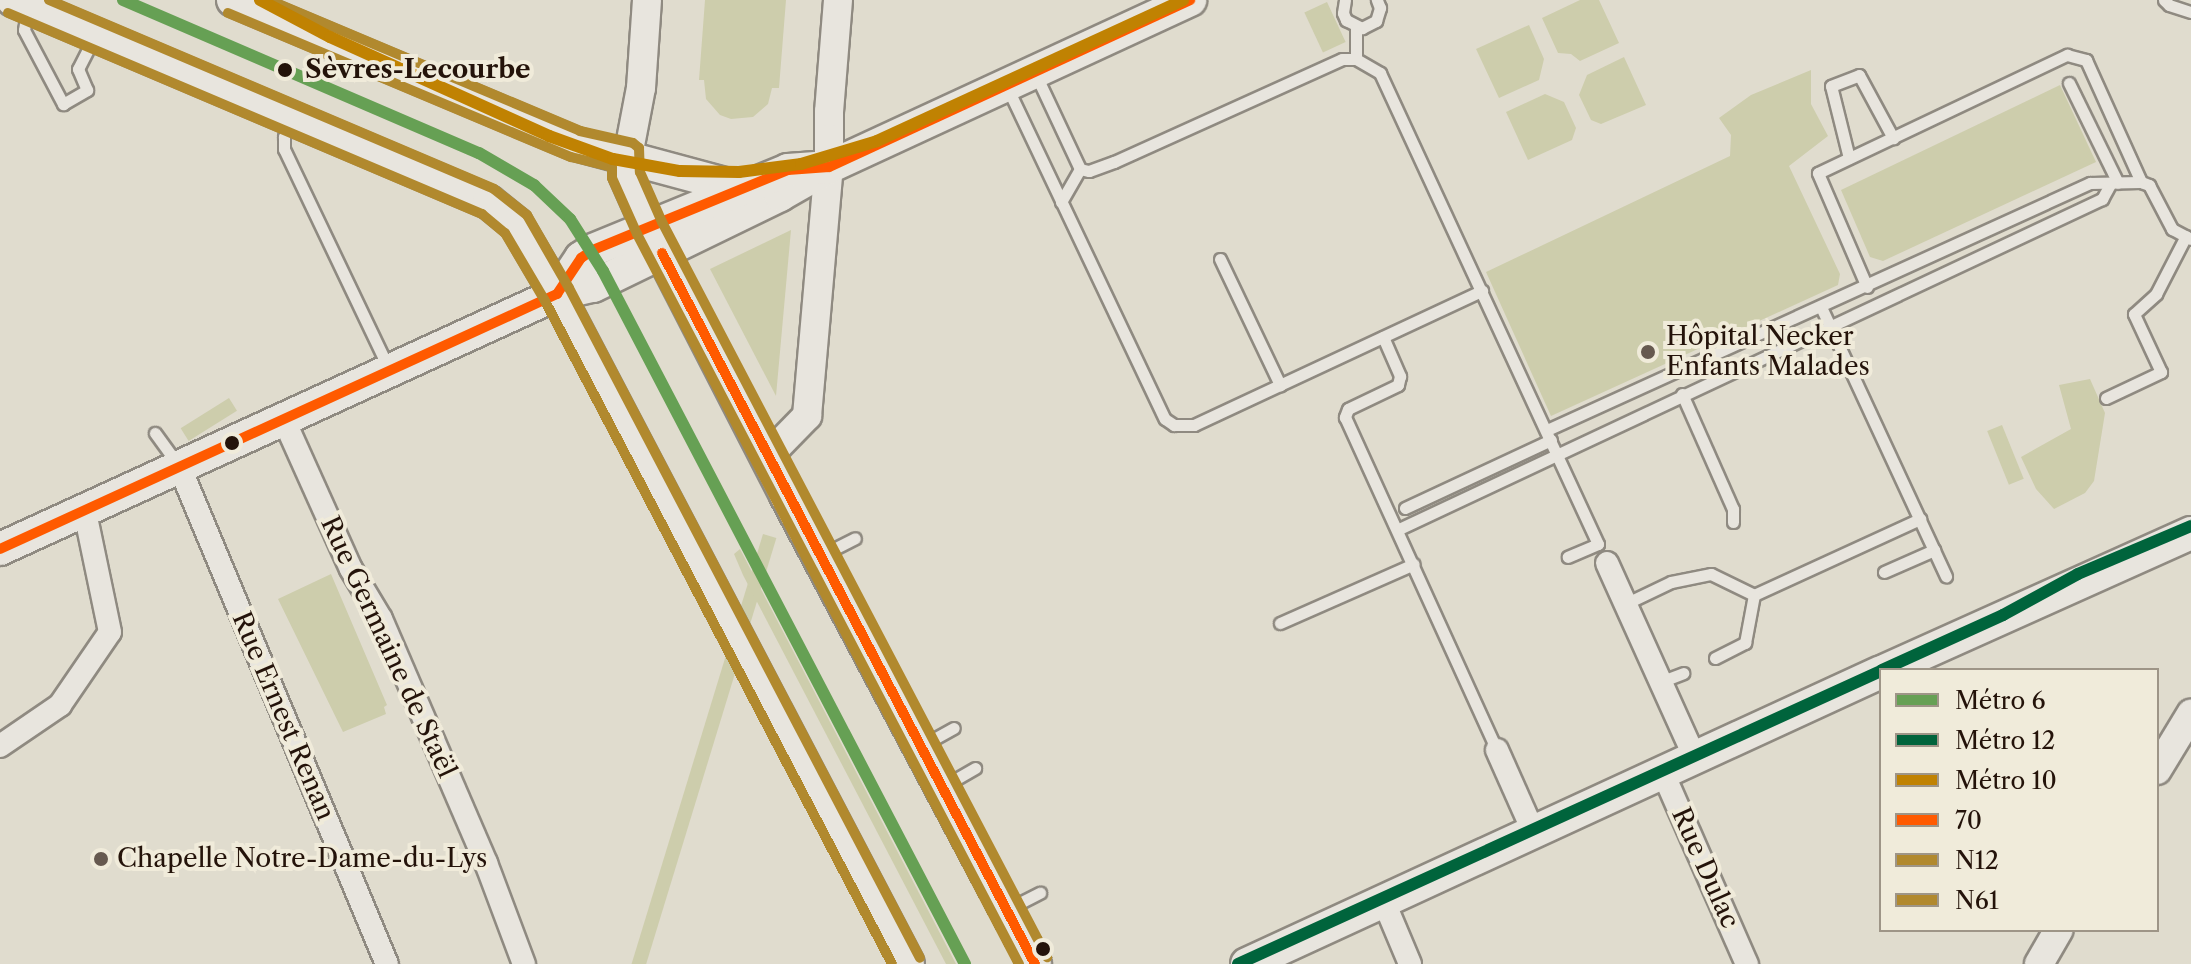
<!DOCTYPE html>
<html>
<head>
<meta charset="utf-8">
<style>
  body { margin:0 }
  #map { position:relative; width:2191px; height:964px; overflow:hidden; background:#e0dcce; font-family:"Libre Caslon Text",serif }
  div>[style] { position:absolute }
  .green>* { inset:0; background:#cdcdac; transform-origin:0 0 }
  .roads { filter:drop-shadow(2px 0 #8f8a81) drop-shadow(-2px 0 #8f8a81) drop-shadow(0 2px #8f8a81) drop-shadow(0 -2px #8f8a81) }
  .service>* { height:11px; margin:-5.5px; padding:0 5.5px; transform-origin:5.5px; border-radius:5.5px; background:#e8e5de }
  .minor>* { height:22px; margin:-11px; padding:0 11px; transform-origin:11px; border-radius:11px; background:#e8e5de }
  .tertiary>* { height:28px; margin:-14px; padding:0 14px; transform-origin:14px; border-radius:14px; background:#e8e5de }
  .secondary>* { height:32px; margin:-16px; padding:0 16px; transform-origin:16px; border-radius:16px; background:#e8e5de }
  .bus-1>* { height:10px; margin:-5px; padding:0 5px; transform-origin:5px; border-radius:5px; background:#ff5a00 }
  .bus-2>* { height:10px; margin:-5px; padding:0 5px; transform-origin:5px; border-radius:5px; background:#b1892e }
  .bus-3>* { height:10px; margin:-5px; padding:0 5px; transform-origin:5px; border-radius:5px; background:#b1892e }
  .metro-1>* { height:12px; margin:-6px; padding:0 6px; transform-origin:6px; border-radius:6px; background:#66a054 }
  .metro-2>* { height:12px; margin:-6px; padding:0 6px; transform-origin:6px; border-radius:6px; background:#00643c }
  .metro-3>* { height:12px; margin:-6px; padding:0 6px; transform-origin:6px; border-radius:6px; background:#c08202 }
  .dots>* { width:22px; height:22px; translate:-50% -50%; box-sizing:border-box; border:4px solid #f0ebda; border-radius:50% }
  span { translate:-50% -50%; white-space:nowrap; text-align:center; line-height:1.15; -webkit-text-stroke:8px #f0ebda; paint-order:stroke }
  .stop-label { font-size:26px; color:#24130a; font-weight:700 }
  .left { translate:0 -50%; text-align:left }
  .poi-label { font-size:26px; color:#24130a }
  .street-label { font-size:26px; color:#24130a }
  .legend { position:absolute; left:1879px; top:668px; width:280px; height:264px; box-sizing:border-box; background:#f0ebda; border:2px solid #9e9587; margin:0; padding:10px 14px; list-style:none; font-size:24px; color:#24130a }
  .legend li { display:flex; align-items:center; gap:16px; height:40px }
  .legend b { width:40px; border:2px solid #9e9587 }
</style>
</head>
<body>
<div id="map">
  <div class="green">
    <div style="clip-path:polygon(705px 0,786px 0,779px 88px,772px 88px,768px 104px,753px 117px,731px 119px,720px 115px,706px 99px,704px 80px,699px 80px)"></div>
    <div style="clip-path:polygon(1580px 0,1599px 0,1619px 43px,1580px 61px,1571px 54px,1558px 53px,1542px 18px)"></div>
    <div style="left:1327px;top:2px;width:44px;height:25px;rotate:65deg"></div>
    <div style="clip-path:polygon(1529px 25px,1544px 59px,1539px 80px,1499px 98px,1476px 49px)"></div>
    <div style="clip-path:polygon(1624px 57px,1646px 105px,1601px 124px,1591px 120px,1579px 95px,1587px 75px)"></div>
    <div style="clip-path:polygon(1811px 70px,1811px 104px,1828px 136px,1789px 166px,1840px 274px,1838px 285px,1551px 416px,1486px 272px,1730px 156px,1731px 135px,1719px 118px,1751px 95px)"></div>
    <div style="clip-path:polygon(2060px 85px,2096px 162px,1883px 261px,1870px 257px,1841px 190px)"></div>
    <div style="clip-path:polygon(1545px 94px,1564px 102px,1576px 128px,1572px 140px,1528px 160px,1506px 112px)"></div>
    <div style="clip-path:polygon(791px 230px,776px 396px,710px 269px)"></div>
    <div style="clip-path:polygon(2090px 379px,2105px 413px,2094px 481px,2085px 493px,2054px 509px,2036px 489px,2021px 457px,2071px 429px,2059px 385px)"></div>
    <div style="left:229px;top:398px;width:15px;height:57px;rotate:58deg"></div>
    <div style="left:2002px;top:425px;width:58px;height:16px;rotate:68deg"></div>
    <div style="left:763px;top:534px;width:14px;height:485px;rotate:17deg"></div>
    <div style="clip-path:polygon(740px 549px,956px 964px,946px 964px,743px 575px,734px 554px)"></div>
    <div style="clip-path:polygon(331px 574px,387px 705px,384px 707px,386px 714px,343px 732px,278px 599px)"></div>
  </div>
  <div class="roads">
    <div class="service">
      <div style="left:1345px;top:0;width:13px;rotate:99deg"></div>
      <div style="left:1343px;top:13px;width:8px;rotate:67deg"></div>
      <div style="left:1346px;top:20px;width:18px;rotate:27deg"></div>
      <div style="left:1362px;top:28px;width:16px;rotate:-27deg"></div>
      <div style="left:1376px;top:21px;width:14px;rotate:-73deg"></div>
      <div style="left:1380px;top:8px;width:9px;rotate:-111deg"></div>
      <div style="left:2164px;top:0;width:7px;rotate:45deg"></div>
      <div style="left:2169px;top:5px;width:23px;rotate:18deg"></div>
      <div style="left:27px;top:11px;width:19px;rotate:99deg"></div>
      <div style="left:24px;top:30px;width:84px;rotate:62.2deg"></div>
      <div style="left:63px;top:104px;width:28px;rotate:-30deg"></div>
      <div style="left:87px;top:90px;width:23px;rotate:-113deg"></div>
      <div style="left:78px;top:69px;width:37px;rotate:-63deg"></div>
      <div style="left:1356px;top:59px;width:31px;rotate:-90deg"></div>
      <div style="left:1036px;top:75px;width:104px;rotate:64.9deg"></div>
      <div style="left:2069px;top:83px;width:111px;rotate:63.9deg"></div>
      <div style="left:1008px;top:89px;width:365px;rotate:64.6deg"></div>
      <div style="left:1165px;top:419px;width:11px;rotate:34deg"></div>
      <div style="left:1174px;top:425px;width:20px"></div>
      <div style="left:1194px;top:425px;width:318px;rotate:-25deg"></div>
      <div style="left:290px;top:121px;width:17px;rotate:111deg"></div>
      <div style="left:284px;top:137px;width:12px;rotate:90deg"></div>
      <div style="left:284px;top:149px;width:242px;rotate:64.5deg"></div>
      <div style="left:1849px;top:158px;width:74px;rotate:-104deg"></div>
      <div style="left:1831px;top:86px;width:30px;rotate:-21deg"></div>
      <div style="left:1859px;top:75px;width:72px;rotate:61.6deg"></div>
      <div style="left:1080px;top:169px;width:9px;rotate:13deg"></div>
      <div style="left:1089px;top:171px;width:27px;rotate:-20deg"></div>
      <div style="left:1114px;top:162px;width:250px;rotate:-24.3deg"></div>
      <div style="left:1342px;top:59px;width:14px"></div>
      <div style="left:1356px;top:59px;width:28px;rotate:30deg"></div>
      <div style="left:1380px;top:73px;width:519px;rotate:65.16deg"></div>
      <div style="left:1598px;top:544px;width:33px;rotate:157deg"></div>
      <div style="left:1061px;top:202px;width:38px;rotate:-60deg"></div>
      <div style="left:1220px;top:259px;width:140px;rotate:64.5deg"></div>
      <div style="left:1867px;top:287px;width:124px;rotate:-113.3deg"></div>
      <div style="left:1818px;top:173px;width:276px;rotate:-25.4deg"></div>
      <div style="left:2067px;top:55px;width:20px;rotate:15deg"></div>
      <div style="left:2086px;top:60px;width:134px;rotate:65.7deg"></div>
      <div style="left:1821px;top:307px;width:297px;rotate:65.1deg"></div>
      <div style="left:1383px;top:337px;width:43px;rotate:66.4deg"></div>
      <div style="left:1400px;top:376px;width:9px;rotate:103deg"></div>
      <div style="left:1398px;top:385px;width:55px;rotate:154.4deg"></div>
      <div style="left:1348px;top:409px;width:9px;rotate:111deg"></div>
      <div style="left:1345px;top:417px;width:366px;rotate:65.5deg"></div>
      <div style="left:1682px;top:394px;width:126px;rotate:66.1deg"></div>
      <div style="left:1733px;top:509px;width:13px;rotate:90deg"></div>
      <div style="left:2106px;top:398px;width:61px;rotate:-25.3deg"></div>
      <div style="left:2161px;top:372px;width:64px;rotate:-115deg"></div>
      <div style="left:2134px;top:314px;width:30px;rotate:-42deg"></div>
      <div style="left:2156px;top:294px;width:65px;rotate:-62.7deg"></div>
      <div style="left:1547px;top:430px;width:597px;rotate:-24.46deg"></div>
      <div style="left:2090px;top:183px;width:51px;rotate:-1.1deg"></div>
      <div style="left:2141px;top:182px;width:9px;rotate:21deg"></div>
      <div style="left:2149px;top:185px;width:50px;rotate:62.4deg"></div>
      <div style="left:2172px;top:229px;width:21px;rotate:28deg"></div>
      <div style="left:155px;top:433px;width:39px;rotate:54deg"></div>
      <div style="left:1405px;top:508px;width:161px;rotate:-25deg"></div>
      <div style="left:1399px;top:529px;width:777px;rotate:-25.15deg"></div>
      <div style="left:2102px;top:199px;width:18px;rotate:-61deg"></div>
      <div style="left:820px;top:556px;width:39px;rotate:-27deg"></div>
      <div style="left:1884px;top:572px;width:55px;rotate:-23.7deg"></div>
      <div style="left:1754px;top:595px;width:183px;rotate:-24.6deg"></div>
      <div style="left:1625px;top:604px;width:51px;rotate:-25.6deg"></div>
      <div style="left:1671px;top:582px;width:41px;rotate:-11.3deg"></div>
      <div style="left:1711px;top:574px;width:48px;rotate:26deg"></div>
      <div style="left:1280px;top:623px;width:146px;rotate:-23.8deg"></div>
      <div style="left:1715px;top:658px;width:34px;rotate:-27deg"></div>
      <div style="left:1745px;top:643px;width:49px;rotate:-79.4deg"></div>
      <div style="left:1660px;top:682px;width:25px;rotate:-21deg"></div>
      <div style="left:923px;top:745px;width:35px;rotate:-29deg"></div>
      <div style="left:944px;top:786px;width:36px;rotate:-30deg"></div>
      <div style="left:1008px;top:909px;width:36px;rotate:-27deg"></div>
    </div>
    <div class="minor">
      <div style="left:284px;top:420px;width:163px;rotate:65.8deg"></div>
      <div style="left:351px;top:569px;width:58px;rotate:59deg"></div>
      <div style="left:381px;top:619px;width:266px;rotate:66.7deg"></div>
      <div style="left:486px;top:863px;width:108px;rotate:69.4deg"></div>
      <div style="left:180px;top:468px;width:537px;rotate:67.35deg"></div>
      <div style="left:1607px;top:563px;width:214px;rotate:65.7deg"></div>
      <div style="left:0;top:746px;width:73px;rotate:-34.3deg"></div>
      <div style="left:60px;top:705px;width:88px;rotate:-55.6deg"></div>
      <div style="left:110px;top:632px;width:123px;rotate:-101.8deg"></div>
      <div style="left:1497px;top:750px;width:89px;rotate:66deg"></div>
      <div style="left:1663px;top:773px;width:209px;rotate:66.3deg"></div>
      <div style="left:1384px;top:902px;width:67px;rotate:67.2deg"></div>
    </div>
    <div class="tertiary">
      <div style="left:628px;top:156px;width:69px;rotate:-79.2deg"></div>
      <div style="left:641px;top:88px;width:88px;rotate:-86.1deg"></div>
      <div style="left:766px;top:458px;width:59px;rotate:-45.7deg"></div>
      <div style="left:807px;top:416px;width:250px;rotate:-85deg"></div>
      <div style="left:829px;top:167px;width:55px;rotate:-90deg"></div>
      <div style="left:829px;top:112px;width:112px;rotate:-85.4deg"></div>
      <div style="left:2157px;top:770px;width:66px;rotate:-58.7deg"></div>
      <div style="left:2039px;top:964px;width:39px;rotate:-60deg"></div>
    </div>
    <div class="secondary">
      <div style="left:13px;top:0;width:517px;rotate:22.99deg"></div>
      <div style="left:489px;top:202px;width:35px;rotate:39deg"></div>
      <div style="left:516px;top:224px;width:81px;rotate:59.6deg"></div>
      <div style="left:557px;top:294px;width:756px;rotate:62.35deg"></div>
      <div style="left:233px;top:0;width:372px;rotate:22.8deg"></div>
      <div style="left:576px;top:144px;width:173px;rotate:15.1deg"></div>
      <div style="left:628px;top:156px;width:18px;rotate:99deg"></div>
      <div style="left:625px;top:174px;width:59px;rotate:66deg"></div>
      <div style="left:649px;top:228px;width:300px;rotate:62.8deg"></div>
      <div style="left:786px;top:495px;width:531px;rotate:62.04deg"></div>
      <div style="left:557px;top:294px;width:37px;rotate:-13deg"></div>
      <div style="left:593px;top:286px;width:208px;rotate:-25.9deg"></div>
      <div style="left:780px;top:195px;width:56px;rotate:-29.7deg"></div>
      <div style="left:829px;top:167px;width:398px;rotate:-24.8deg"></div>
      <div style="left:0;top:549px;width:613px;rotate:-24.6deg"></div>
      <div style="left:557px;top:294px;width:43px;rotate:-56.3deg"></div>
      <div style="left:581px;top:258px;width:14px;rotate:-34deg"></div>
      <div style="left:593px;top:250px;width:211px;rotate:-22.3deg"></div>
      <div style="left:788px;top:170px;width:41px;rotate:-4.2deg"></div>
      <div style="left:1886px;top:670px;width:334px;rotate:-24.2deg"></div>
      <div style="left:1247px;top:964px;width:698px;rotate:-24.73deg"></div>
    </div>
  </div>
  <div class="bus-1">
    <div style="left:662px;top:253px;width:803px;rotate:62.32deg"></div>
    <div style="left:0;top:549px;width:613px;rotate:-24.6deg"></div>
    <div style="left:557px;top:294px;width:43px;rotate:-56.3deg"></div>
    <div style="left:581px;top:258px;width:14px;rotate:-34deg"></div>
    <div style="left:593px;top:250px;width:211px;rotate:-22.3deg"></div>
    <div style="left:788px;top:170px;width:41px;rotate:-4.2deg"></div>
    <div style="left:829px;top:167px;width:398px;rotate:-24.8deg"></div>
  </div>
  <div class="bus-2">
    <div style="left:8px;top:13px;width:515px;rotate:22.98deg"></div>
    <div style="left:482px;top:214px;width:30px;rotate:40deg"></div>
    <div style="left:505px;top:233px;width:79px;rotate:59.5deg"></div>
    <div style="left:545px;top:301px;width:748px;rotate:62.37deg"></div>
    <div style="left:228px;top:13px;width:372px;rotate:22.8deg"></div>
    <div style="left:571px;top:157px;width:42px;rotate:13.7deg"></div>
    <div style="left:612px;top:167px;width:11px;rotate:90deg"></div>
    <div style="left:612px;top:178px;width:61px;rotate:65.9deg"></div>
    <div style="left:637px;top:234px;width:824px;rotate:62.38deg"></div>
  </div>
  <div class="bus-3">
    <div style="left:49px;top:0;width:483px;rotate:23deg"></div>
    <div style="left:494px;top:189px;width:42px;rotate:38.2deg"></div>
    <div style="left:527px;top:215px;width:84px;rotate:60.1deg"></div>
    <div style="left:569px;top:288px;width:756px;rotate:62.35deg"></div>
    <div style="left:269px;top:0;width:337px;rotate:22.8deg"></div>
    <div style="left:580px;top:131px;width:54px;rotate:12.8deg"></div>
    <div style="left:633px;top:143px;width:8px;rotate:40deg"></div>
    <div style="left:639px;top:148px;width:24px;rotate:88deg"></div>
    <div style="left:640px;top:172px;width:55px;rotate:66.3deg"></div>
    <div style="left:662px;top:222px;width:830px;rotate:62.35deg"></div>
  </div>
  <div class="metro-1">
    <div style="left:123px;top:0;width:387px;rotate:23.3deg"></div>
    <div style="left:479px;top:153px;width:64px;rotate:30.2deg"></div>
    <div style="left:534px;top:185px;width:50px;rotate:43.4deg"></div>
    <div style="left:570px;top:219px;width:62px;rotate:57.6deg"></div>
    <div style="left:603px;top:271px;width:782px;rotate:62.42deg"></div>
  </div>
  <div class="metro-2">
    <div style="left:1882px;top:670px;width:133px;rotate:-24.4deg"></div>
    <div style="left:2003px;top:615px;width:85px;rotate:-28.7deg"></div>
    <div style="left:2078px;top:574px;width:123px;rotate:-23deg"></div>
    <div style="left:1238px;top:964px;width:707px;rotate:-24.5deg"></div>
  </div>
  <div class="metro-3">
    <div style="left:260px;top:0;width:79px;rotate:27.9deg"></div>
    <div style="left:330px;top:37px;width:240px;rotate:24.3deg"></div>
    <div style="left:549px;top:136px;width:68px;rotate:19.8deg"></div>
    <div style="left:613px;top:159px;width:68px;rotate:10.2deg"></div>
    <div style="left:680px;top:171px;width:59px;rotate:1deg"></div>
    <div style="left:739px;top:172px;width:63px;rotate:-7.4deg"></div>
    <div style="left:801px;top:164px;width:79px;rotate:-16.8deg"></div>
    <div style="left:877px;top:141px;width:337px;rotate:-24.7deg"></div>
  </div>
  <div class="dots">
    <div style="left:285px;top:70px;background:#24130a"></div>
    <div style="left:1648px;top:352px;background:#66594f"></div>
    <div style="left:232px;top:443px;background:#24130a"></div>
    <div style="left:101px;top:859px;background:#66594f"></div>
    <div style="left:1043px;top:949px;background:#24130a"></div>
  </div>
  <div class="stop-label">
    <span class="left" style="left:305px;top:70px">Sèvres-Lecourbe</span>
  </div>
  <div class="poi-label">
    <span class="left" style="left:1666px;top:352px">Hôpital Necker<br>Enfants Malades</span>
    <span class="left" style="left:117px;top:859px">Chapelle Notre-Dame-du-Lys</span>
  </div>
  <div class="street-label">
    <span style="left:388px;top:647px;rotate:65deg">Rue Germaine de Staël</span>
    <span style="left:283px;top:716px;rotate:67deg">Rue Ernest Renan</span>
    <span style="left:1705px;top:868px;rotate:66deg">Rue Dulac</span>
  </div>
  <ul class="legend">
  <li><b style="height:10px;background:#66a054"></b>Métro 6</li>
  <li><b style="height:10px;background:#00643c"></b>Métro 12</li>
  <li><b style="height:10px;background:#c08202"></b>Métro 10</li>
  <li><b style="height:10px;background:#ff5a00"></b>70</li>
  <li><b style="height:10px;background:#b1892e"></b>N12</li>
  <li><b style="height:10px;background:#b1892e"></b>N61</li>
  </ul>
</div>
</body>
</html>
